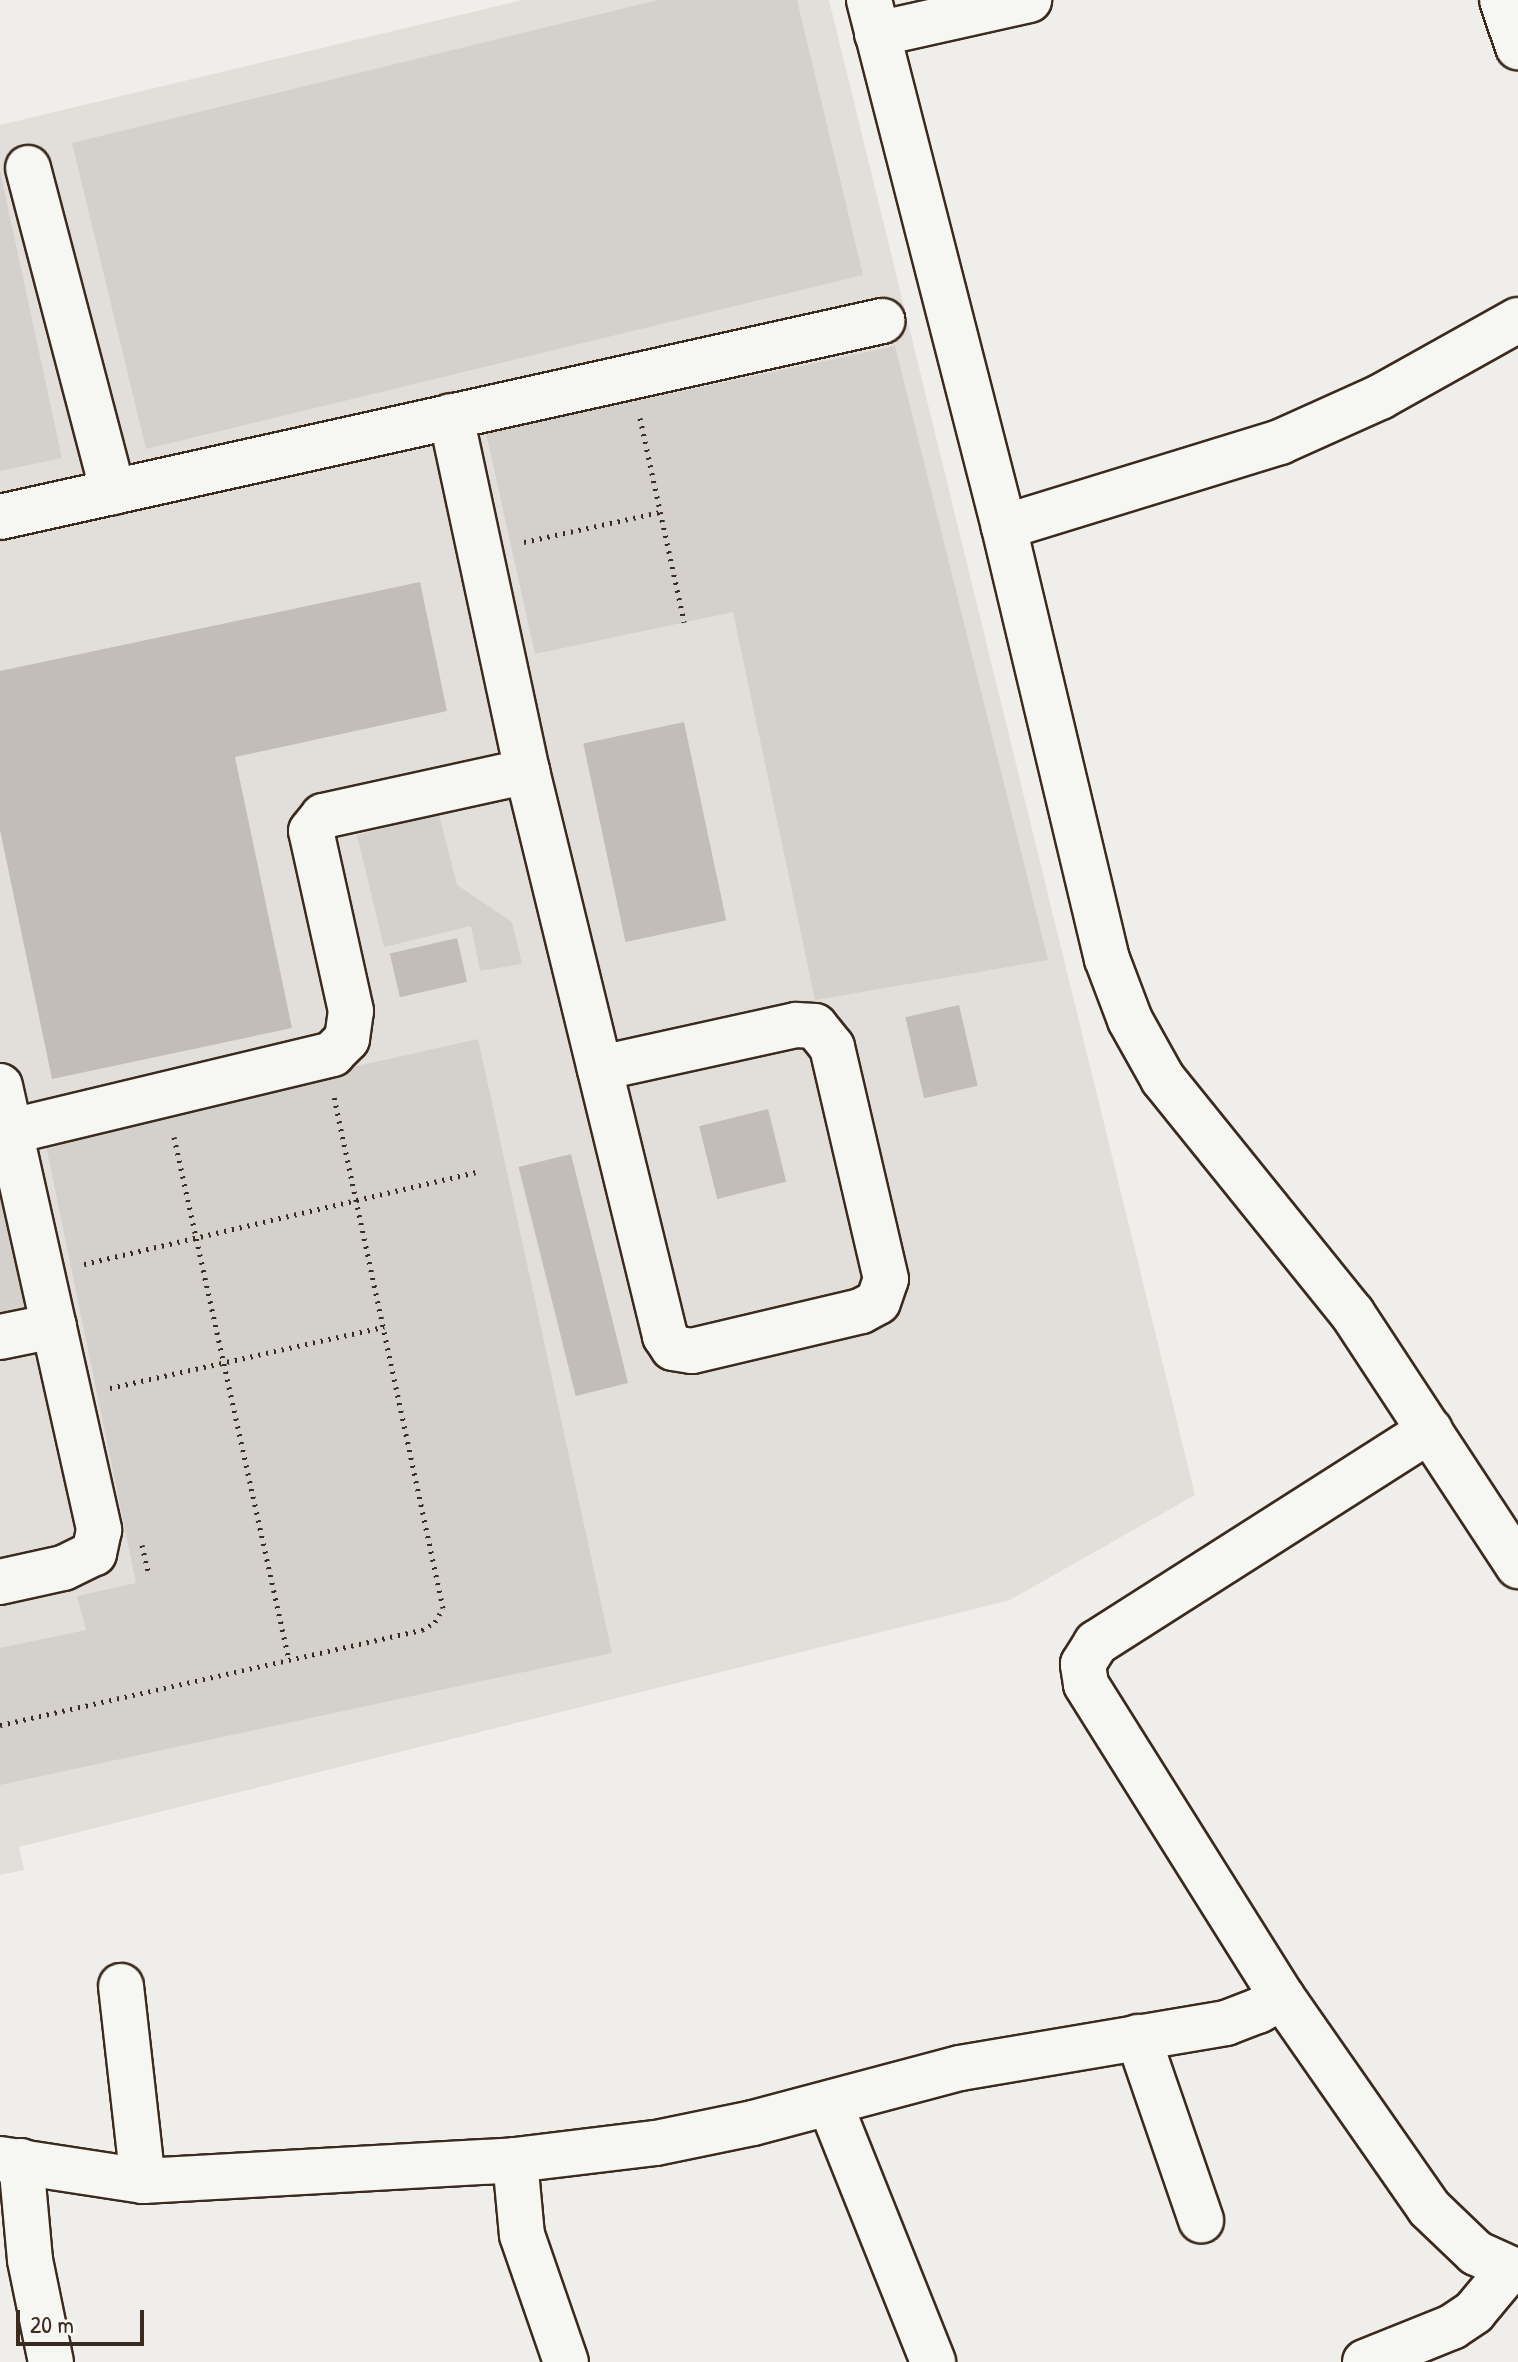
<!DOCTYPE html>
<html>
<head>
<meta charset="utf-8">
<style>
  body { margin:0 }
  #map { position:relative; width:1518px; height:2362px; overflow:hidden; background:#efeeea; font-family:"Patrick Hand",sans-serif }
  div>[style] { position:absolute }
  .built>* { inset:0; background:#e2dfdb }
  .green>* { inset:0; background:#d4d1cc }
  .building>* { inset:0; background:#c2bdb7; transform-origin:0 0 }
  .path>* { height:5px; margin-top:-2.5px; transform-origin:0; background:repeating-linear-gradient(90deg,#3b2a1e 0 2px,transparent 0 8px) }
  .roads { filter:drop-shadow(2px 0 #3b2a1e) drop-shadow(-2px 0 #3b2a1e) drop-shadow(0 2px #3b2a1e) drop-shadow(0 -2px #3b2a1e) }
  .minor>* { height:44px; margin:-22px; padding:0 22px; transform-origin:22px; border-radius:22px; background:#f6f6f2 }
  span { translate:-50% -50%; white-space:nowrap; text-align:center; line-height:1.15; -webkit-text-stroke:6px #f6f6f2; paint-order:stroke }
  .scale { position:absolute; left:16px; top:2310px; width:128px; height:36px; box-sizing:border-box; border:4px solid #3b2a1e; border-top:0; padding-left:10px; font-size:24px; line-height:28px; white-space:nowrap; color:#3b2a1e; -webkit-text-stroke:6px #f6f6f2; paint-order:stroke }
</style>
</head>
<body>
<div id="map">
  <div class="built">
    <div style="clip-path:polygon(523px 0,829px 0,1195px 1495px,1010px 1600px,19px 1847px,24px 1870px,0 1875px,0 125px)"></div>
  </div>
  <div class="green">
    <div style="clip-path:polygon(658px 0,797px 0,863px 275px,146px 449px,72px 143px)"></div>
    <div style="clip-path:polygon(0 171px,62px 458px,0 471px)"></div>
    <div style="clip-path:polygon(895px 346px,1048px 960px,815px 1000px,733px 612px,535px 654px,486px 433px)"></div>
    <div style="clip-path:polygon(439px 814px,457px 885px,512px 922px,522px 964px,480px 971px,471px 926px,384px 947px,357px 835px)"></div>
    <div style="clip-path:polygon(478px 1039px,612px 1653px,0 1785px,0 1648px,86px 1630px,77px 1596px,136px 1583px,44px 1136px)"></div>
    <div style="clip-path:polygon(0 1153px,34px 1307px,0 1314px)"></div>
  </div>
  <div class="building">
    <div style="clip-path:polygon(420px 582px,447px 711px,235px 757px,292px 1028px,52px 1079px,0 830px,0 671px)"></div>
    <div style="left:684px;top:722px;width:203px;height:103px;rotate:78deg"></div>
    <div style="left:457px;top:938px;width:45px;height:69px;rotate:77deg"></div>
    <div style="left:959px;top:1005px;width:83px;height:55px;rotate:77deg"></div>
    <div style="left:768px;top:1109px;width:75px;height:71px;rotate:76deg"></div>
    <div style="left:571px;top:1154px;width:236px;height:54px;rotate:76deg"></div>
  </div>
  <div class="path">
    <div style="left:640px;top:418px;width:209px;rotate:77.8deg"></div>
    <div style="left:524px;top:542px;width:139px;rotate:-12.4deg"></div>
    <div style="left:174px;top:1137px;width:535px;rotate:77.6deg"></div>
    <div style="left:84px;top:1264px;width:402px;rotate:-13.2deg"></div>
    <div style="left:110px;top:1388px;width:281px;rotate:-12.6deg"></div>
    <div style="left:142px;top:1545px;width:28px;rotate:77deg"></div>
    <div style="left:0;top:1725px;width:433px;rotate:-12.7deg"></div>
    <div style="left:422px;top:1630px;width:15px;rotate:-32deg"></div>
    <div style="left:435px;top:1622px;width:16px;rotate:-60deg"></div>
    <div style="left:443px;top:1608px;width:522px;rotate:-102.04deg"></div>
  </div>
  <div class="roads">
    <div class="minor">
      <div style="left:869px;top:0;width:544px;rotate:75.63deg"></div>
      <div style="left:1004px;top:527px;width:444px;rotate:76.6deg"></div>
      <div style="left:1107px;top:959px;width:65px;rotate:69.3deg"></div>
      <div style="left:1130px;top:1020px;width:68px;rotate:60.8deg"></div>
      <div style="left:1163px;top:1079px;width:301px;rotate:51.1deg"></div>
      <div style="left:1352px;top:1313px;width:303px;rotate:56.7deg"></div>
      <div style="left:1502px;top:0;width:50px;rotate:71.2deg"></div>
      <div style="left:877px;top:34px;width:156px;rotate:-12.6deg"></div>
      <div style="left:28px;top:168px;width:335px;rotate:75.3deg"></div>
      <div style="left:0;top:517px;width:904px;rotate:-12.53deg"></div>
      <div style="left:1004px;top:527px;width:289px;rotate:-17.1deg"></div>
      <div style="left:1280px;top:442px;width:110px;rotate:-24.2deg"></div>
      <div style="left:1380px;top:397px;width:158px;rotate:-29.2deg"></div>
      <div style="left:527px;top:771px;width:582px;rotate:76.27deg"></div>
      <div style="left:665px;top:1336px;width:14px;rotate:56deg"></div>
      <div style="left:673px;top:1348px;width:19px;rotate:9deg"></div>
      <div style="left:692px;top:1351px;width:174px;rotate:-13.3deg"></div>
      <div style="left:861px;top:1311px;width:19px;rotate:-28deg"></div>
      <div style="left:878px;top:1302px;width:24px;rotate:-71deg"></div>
      <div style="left:886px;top:1279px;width:238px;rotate:-103.1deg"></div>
      <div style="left:832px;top:1047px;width:27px;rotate:-129deg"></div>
      <div style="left:815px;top:1026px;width:19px;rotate:-177deg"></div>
      <div style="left:796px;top:1025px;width:201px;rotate:167.6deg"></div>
      <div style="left:0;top:1086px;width:455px;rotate:77.4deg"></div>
      <div style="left:99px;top:1530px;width:24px;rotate:102deg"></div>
      <div style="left:94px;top:1553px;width:34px;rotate:154deg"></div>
      <div style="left:63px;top:1568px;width:65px;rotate:167.5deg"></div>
      <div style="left:0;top:1134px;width:342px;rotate:-13.5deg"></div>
      <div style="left:332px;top:1054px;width:21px;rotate:-45deg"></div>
      <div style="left:347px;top:1039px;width:28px;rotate:-82deg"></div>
      <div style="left:351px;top:1011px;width:184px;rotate:-102.5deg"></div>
      <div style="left:311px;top:831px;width:19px;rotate:-51deg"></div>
      <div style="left:323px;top:816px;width:209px;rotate:-12.4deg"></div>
      <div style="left:527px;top:771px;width:363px;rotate:-102.1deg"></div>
      <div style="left:0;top:1337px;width:55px;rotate:-11.5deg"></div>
      <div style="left:121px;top:1986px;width:196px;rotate:83.6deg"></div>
      <div style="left:1282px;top:1997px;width:257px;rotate:55.1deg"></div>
      <div style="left:1429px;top:2208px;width:65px;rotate:43.8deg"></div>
      <div style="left:1476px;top:2253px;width:46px;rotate:24.3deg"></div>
      <div style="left:1138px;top:2037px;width:194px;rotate:71deg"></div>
      <div style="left:830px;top:2104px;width:278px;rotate:68.2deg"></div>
      <div style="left:0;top:2159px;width:145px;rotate:8.7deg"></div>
      <div style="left:143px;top:2181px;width:373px;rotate:-3.2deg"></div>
      <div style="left:515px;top:2160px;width:142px;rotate:-6.9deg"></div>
      <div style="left:656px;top:2143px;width:99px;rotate:-11.7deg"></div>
      <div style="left:753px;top:2123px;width:214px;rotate:-14.9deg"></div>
      <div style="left:960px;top:2068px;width:270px;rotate:-9.6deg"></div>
      <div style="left:1226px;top:2023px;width:34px;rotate:-21deg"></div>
      <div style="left:1258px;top:2011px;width:28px;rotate:-30deg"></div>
      <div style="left:1282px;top:1997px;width:369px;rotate:-122.1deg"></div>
      <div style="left:1086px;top:1684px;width:20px;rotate:-99deg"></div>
      <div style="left:1083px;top:1664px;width:25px;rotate:-58deg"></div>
      <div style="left:1096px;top:1643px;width:396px;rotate:-32.5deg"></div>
      <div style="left:515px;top:2160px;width:75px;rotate:84.7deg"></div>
      <div style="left:522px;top:2235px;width:134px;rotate:70.9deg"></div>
      <div style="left:21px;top:2161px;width:99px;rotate:84.8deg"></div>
      <div style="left:30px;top:2260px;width:104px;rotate:78.4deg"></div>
      <div style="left:1365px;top:2362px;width:94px;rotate:-21.9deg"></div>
      <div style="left:1452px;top:2327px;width:27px;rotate:-34deg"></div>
      <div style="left:1474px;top:2312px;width:55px;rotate:-50.2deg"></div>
    </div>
  </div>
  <div class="scale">20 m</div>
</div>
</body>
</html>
